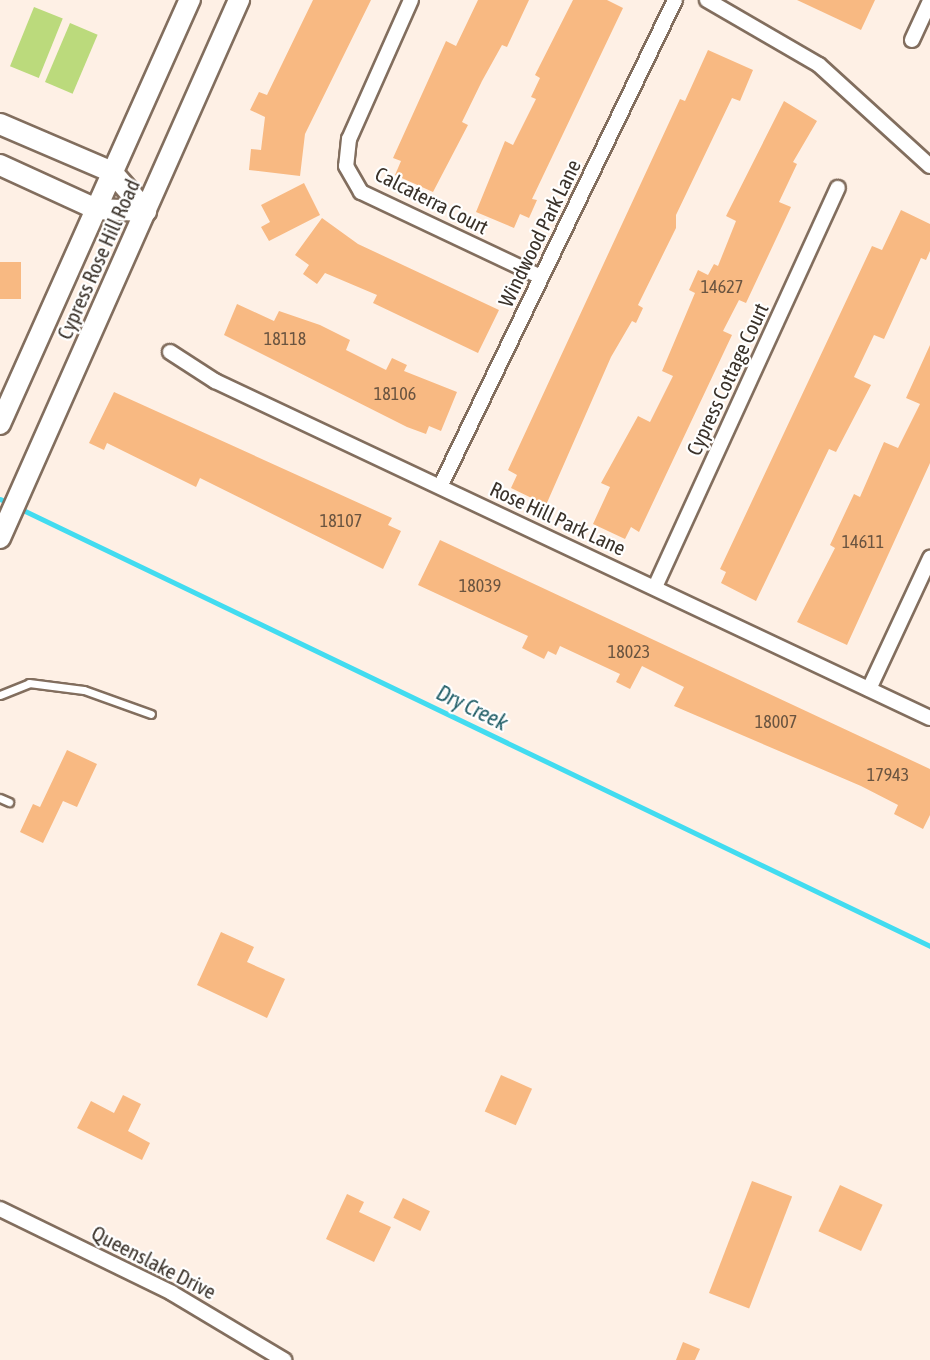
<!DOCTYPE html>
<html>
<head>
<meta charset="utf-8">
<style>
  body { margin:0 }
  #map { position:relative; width:930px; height:1360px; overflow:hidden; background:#fef0e5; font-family:"Asap Condensed",sans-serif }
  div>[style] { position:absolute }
  .green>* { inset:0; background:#bbda7c; transform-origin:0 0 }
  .stream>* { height:5px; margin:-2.5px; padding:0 2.5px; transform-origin:2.5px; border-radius:2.5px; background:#42dcf0 }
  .building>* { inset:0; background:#f8b982; transform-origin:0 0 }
  .roads { filter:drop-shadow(2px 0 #826e5e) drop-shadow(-2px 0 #826e5e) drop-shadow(0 2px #826e5e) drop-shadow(0 -2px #826e5e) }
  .lane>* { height:7px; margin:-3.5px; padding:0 3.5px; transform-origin:3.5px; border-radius:3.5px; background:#fff }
  .street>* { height:14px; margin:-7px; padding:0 7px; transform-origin:7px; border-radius:7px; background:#fff }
  .secondary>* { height:20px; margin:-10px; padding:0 10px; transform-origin:10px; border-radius:10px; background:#fff }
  span { translate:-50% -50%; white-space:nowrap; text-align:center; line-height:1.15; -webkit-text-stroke:4.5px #fff; paint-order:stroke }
  .number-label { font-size:18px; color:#6a5440 }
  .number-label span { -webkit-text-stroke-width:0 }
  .street-label { font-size:21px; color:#3a322a }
  .water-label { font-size:22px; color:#215e67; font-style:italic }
</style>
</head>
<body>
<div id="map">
  <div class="green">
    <div style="left:34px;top:7px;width:31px;height:64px;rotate:22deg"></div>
    <div style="left:70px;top:23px;width:30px;height:64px;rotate:23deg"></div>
  </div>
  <div class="stream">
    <div style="left:0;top:499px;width:1032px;rotate:25.67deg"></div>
  </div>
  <div class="building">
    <div style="clip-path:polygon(313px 0,371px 0,305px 134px,300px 176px,249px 170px,251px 149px,261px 150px,265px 117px,250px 110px,259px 92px,267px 95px)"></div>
    <div style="clip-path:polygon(478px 0,529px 0,507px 47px,502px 45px,482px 81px,462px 122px,468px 125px,433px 192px,395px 175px,401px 161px,393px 158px,446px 41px,456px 46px)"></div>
    <div style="clip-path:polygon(573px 0,607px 0,623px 8px,532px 199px,537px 200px,529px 218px,520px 214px,514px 228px,476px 212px,505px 141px,513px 145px,536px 99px,531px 97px,540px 78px,535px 75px)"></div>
    <div style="clip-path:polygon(797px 0,875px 0,861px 30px)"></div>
    <div style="clip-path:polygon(708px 50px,753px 70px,740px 101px,732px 98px,676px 215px,676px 228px,638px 305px,643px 308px,636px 323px,632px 321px,611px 357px,546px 505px,511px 488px,517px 475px,508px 470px,680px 99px,685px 101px)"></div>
    <div style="clip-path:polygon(784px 101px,817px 121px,793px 162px,797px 164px,779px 202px,791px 207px,746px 303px,739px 300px,723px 331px,732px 335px,639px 532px,631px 527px,625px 539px,593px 524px,610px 487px,601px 483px,638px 416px,650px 422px,673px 376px,662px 371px,695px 293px,689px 290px,698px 270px,708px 275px,714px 264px,718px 266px,736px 221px,726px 216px)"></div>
    <div style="clip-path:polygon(304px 183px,320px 215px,269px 241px,261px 227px,270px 222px,261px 205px)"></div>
    <div style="clip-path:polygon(901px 210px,930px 224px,930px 251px,926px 260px,921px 258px,884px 339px,874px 335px,854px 377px,871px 385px,836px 452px,829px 449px,756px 601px,721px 583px,726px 572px,720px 569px,872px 246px,882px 250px)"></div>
    <div style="clip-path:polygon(322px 218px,358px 244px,499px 310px,478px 353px,373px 303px,377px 295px,325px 273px,317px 284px,303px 274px,309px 265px,295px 255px)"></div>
    <div style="left:0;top:262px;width:21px;height:37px"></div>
    <div style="clip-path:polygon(237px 304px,274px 321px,279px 311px,320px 325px,350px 340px,346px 350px,386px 370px,392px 358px,407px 365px,404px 371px,457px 392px,441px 431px,429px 426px,426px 434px,407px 427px,224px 335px)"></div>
    <div style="clip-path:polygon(930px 345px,930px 463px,847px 645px,797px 622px,835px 548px,830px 545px,854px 494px,860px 497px,884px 442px,898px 448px,920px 404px,906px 398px)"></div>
    <div style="clip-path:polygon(114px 392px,392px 518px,388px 525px,401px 531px,383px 569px,200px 478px,196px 487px,107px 443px,104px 450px,89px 443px)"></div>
    <div style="clip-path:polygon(440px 540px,930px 769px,930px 815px,923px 829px,894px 814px,898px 805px,861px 786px,674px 706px,684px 687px,642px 666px,630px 689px,616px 682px,620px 674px,560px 646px,556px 655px,548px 651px,544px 659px,522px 648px,528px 636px,418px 585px)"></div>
    <div style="clip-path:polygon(67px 750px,97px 764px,77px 807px,63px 801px,43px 843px,20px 832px,33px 804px,40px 807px)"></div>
    <div style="clip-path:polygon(221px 932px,254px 947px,247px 962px,285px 979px,267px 1018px,197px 985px)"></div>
    <div style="left:501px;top:1075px;width:34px;height:40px;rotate:24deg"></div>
    <div style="clip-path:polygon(123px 1095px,141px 1104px,128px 1131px,150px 1143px,142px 1160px,77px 1128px,91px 1101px,114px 1113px)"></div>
    <div style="left:752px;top:1181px;width:43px;height:120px;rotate:21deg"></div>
    <div style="left:840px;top:1185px;width:47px;height:51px;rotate:25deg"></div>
    <div style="clip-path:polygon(347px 1194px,364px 1202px,359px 1212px,391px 1227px,374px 1262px,326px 1239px)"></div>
    <div style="left:403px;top:1198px;width:30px;height:22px;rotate:26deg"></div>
    <div style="clip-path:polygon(683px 1342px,700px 1349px,695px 1360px,676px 1360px)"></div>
  </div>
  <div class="roads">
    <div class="lane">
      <div style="left:0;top:695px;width:31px;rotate:-22deg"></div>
      <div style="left:29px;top:683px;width:55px;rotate:7.3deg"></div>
      <div style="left:84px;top:690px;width:71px;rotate:19.7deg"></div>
      <div style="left:0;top:798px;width:10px;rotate:24deg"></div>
    </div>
    <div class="street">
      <div style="left:411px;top:0;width:152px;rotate:114deg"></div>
      <div style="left:349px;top:139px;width:27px;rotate:96deg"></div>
      <div style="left:346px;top:166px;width:30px;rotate:60deg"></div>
      <div style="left:361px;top:192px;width:199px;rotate:25.3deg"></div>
      <div style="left:707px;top:0;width:129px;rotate:30.1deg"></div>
      <div style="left:819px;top:65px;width:150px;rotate:42.3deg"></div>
      <div style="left:912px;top:40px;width:43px;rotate:-65.2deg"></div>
      <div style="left:170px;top:352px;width:54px;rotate:32.8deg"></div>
      <div style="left:215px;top:381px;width:790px;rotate:25.24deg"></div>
      <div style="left:441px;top:485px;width:538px;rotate:-64.24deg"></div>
      <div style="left:655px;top:587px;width:439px;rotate:-65.4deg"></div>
      <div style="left:869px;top:689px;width:145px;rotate:-65deg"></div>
      <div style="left:0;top:1209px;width:191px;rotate:26deg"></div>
      <div style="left:172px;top:1293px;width:131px;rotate:30.9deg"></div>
    </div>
    <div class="secondary">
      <div style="left:0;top:124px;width:122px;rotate:23.2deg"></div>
      <div style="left:112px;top:172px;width:52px;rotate:48.9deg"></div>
      <div style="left:0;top:165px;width:106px;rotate:24.6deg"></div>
      <div style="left:96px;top:209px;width:50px;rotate:2.3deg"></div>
      <div style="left:0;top:424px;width:465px;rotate:-65.9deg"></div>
      <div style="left:0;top:538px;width:589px;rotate:-66.05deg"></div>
    </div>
  </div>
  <div class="number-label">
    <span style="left:722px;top:287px">14627</span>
    <span style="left:285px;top:339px">18118</span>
    <span style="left:395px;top:394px">18106</span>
    <span style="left:341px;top:521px">18107</span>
    <span style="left:863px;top:542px">14611</span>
    <span style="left:480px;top:586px">18039</span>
    <span style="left:629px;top:652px">18023</span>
    <span style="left:776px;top:722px">18007</span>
    <span style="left:888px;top:775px">17943</span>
  </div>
  <div class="street-label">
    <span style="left:432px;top:200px;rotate:27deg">Calcaterra Court</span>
    <span style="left:539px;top:233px;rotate:-64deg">Windwood Park Lane</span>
    <span style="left:98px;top:259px;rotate:-66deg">Cypress Rose Hill Road</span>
    <span style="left:727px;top:379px;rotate:-65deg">Cypress Cottage Court</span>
    <span style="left:558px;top:518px;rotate:25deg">Rose Hill Park Lane</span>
    <span style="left:154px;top:1262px;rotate:27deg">Queenslake Drive</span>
  </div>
  <div class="water-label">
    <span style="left:472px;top:708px;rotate:26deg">Dry Creek</span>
  </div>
</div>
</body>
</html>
